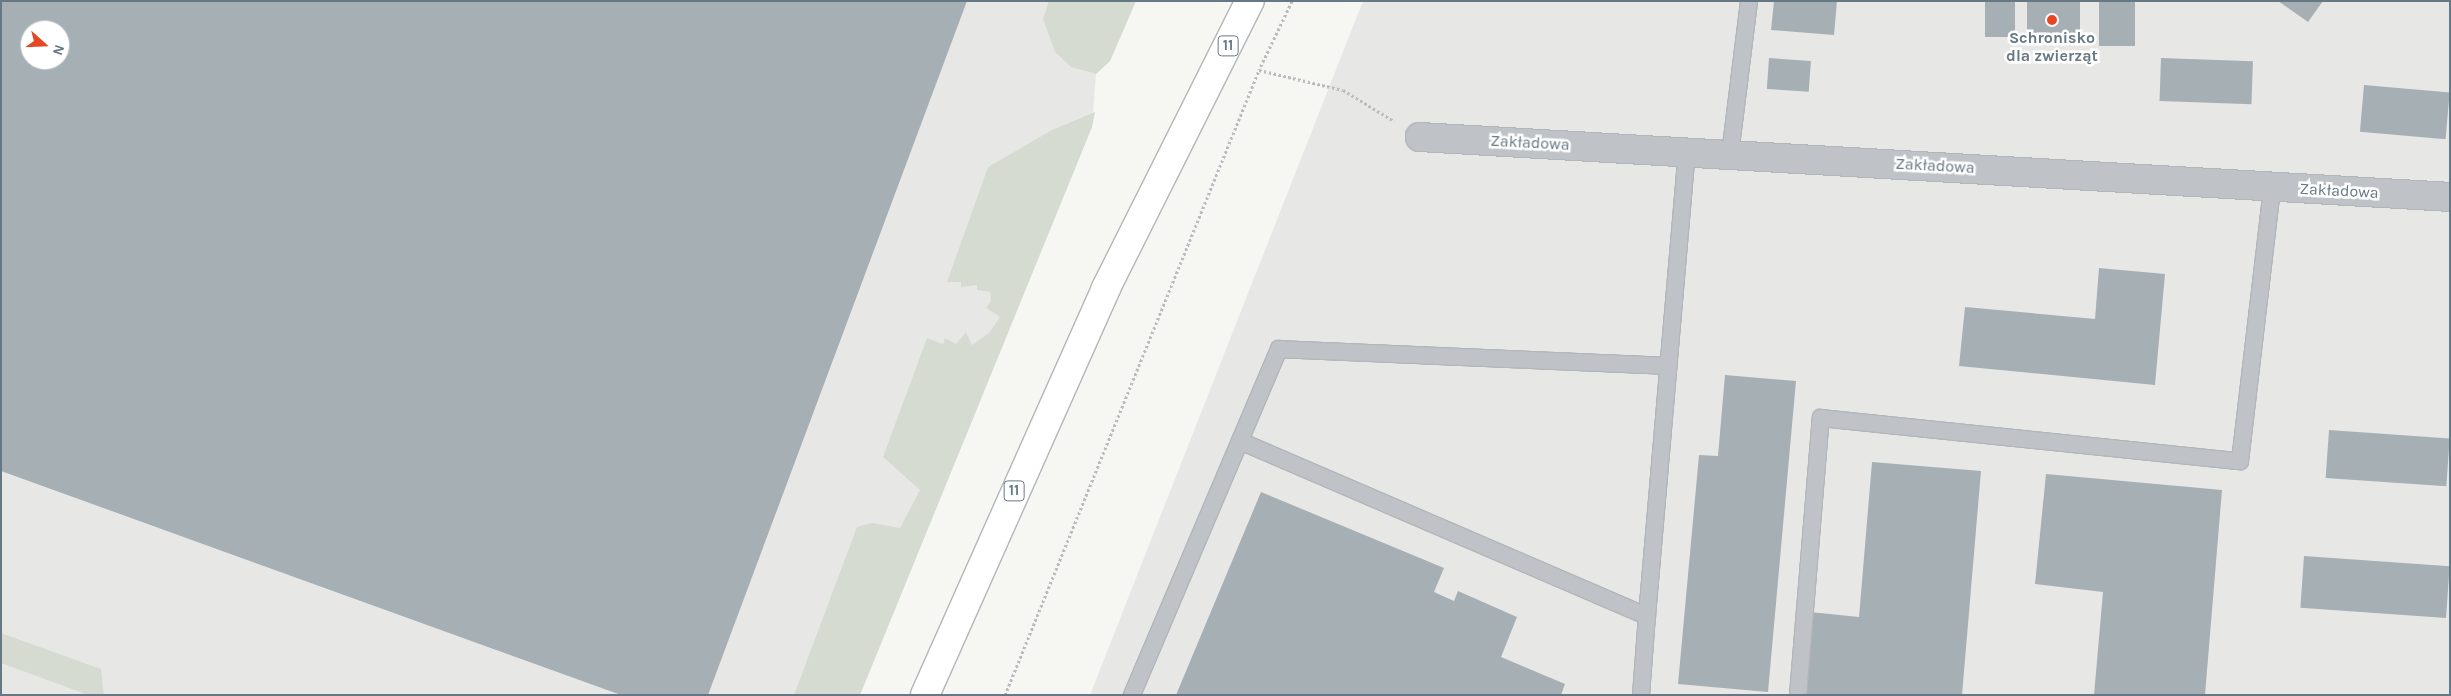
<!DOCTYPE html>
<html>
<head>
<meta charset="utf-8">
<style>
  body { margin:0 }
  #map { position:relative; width:2451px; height:696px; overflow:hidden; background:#f6f6f2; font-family:Karla,sans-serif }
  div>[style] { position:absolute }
  .built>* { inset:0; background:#e7e8e6 }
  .green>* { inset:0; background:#d6dbd2 }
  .building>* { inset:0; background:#a6afb4; transform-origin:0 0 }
  .path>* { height:3px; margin-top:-1.5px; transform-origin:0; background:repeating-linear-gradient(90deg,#b9bcbe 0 2.5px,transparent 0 5px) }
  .roads { filter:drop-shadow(1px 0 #b2b6b9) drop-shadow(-1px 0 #b2b6b9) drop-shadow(0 1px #b2b6b9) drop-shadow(0 -1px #b2b6b9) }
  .lane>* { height:16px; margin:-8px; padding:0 8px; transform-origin:8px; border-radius:8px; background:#bfc3c7 }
  .street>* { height:28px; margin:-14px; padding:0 14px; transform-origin:14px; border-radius:14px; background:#bfc3c7 }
  .highway>* { height:28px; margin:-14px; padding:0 14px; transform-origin:14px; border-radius:14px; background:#fff }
  .dots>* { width:14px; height:14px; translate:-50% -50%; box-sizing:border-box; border:2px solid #fff; border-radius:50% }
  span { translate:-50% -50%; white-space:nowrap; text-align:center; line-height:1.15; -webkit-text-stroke:5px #fff; paint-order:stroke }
  .shield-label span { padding:1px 4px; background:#fff; border:1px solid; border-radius:4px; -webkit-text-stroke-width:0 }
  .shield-label { font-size:15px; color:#657884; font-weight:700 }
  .poi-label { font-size:16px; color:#657884; font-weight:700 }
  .street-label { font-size:16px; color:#657884 }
  .frame { position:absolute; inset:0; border:2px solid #657884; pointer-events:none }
  .north { position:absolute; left:20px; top:20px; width:50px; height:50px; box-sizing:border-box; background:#fff; border:1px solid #c1c9ce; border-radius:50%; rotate:110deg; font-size:14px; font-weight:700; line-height:20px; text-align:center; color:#657884 }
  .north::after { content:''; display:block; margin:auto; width:18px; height:22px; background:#e54724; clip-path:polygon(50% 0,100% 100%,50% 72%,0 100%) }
</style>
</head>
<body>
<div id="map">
  <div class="built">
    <div style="clip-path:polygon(evenodd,1px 1px,1136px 1px,1110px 61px,1096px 74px,1092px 127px,860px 695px,1px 695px,1px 1px,30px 30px,60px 30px,60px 60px,30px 60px,30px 30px)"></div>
    <div style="clip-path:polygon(1363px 1px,2450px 1px,2450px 695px,1090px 695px)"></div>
  </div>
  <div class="green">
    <div style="clip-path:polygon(1049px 1px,1136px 1px,1110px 61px,1096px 74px,1071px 67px,1055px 52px,1043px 19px)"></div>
    <div style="clip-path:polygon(1095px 112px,1092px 127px,860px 695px,794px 695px,857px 527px,872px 523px,900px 528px,920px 490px,883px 457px,927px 338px,943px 344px,945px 338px,956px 344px,966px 332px,972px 345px,989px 333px,1000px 317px,986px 308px,991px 301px,990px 292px,977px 290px,977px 285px,961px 287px,961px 282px,947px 282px,988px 167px,1052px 130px)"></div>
    <div style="clip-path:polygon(1px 633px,101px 669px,104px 695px,88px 695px,1px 663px)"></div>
  </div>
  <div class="building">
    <div style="clip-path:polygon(evenodd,1px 1px,967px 1px,708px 695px,621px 695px,1px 471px,1px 1px,30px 30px,60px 30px,60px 60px,30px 60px,30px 30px)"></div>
    <div style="clip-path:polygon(1774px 1px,1837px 1px,1834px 35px,1771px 30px)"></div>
    <div style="left:1985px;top:1px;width:30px;height:36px"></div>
    <div style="left:2027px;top:1px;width:53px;height:38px"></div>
    <div style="left:2099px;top:1px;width:36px;height:45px"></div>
    <div style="clip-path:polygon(2278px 1px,2323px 1px,2308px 22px)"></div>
    <div style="left:1769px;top:58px;width:42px;height:31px;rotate:4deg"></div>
    <div style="left:2161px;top:58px;width:92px;height:43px;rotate:2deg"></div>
    <div style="left:2364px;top:85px;width:86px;height:47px;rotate:5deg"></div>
    <div style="clip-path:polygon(2099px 268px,2165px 274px,2155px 385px,1959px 366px,1965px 307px,2095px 319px)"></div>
    <div style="clip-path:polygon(1725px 375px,1796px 381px,1768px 692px,1678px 684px,1699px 455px,1718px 456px)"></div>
    <div style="left:2329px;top:430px;width:121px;height:48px;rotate:4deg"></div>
    <div style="clip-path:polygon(1872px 462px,1981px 471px,1962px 695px,1803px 695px,1810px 612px,1859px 617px)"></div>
    <div style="clip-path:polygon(2046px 474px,2222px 490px,2205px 695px,2094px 695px,2103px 592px,2035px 584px)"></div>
    <div style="clip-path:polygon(1261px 492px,1444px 568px,1434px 592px,1454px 601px,1458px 591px,1517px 617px,1501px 657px,1565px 684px,1561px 695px,1176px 695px)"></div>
    <div style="left:2304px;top:556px;width:146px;height:52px;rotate:4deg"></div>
  </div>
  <div class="path">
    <div style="left:1292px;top:1px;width:76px;rotate:115.6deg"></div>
    <div style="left:1259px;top:70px;width:86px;rotate:13.4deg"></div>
    <div style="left:1343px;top:90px;width:60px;rotate:31.3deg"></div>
    <div style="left:1005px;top:695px;width:675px;rotate:-67.88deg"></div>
  </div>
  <div class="roads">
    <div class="lane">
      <div style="left:1730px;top:154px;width:154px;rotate:-82.9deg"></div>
      <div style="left:1240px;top:441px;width:443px;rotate:23.3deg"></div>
      <div style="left:1647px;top:616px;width:467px;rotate:-85.1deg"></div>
      <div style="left:1132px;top:695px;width:376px;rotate:-67deg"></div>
      <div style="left:1279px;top:349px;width:389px;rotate:2.5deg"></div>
      <div style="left:1641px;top:695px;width:79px;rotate:-85.7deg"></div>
      <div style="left:1798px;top:695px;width:278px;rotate:-85.3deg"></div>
      <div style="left:1821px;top:418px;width:421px;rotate:5.9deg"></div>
      <div style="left:2240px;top:461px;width:276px;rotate:-83.3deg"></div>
    </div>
    <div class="street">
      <div style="left:1420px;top:137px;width:1032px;rotate:3.33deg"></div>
    </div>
    <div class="highway">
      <div style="left:925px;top:695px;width:445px;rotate:-66deg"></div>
      <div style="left:1106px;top:288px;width:321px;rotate:-63.4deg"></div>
    </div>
  </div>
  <div class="dots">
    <div style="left:2052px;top:20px;background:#e54724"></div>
  </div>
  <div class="shield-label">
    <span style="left:1228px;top:46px">11</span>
    <span style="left:1014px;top:491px">11</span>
  </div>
  <div class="poi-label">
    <span style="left:2052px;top:47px">Schronisko<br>dla zwierząt</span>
  </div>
  <div class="street-label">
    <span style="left:1530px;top:143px;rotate:3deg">Zakładowa</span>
    <span style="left:1935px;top:166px;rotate:3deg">Zakładowa</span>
    <span style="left:2339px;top:191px;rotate:3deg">Zakładowa</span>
  </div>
  <div class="frame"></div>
  <div class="north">N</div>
</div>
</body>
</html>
